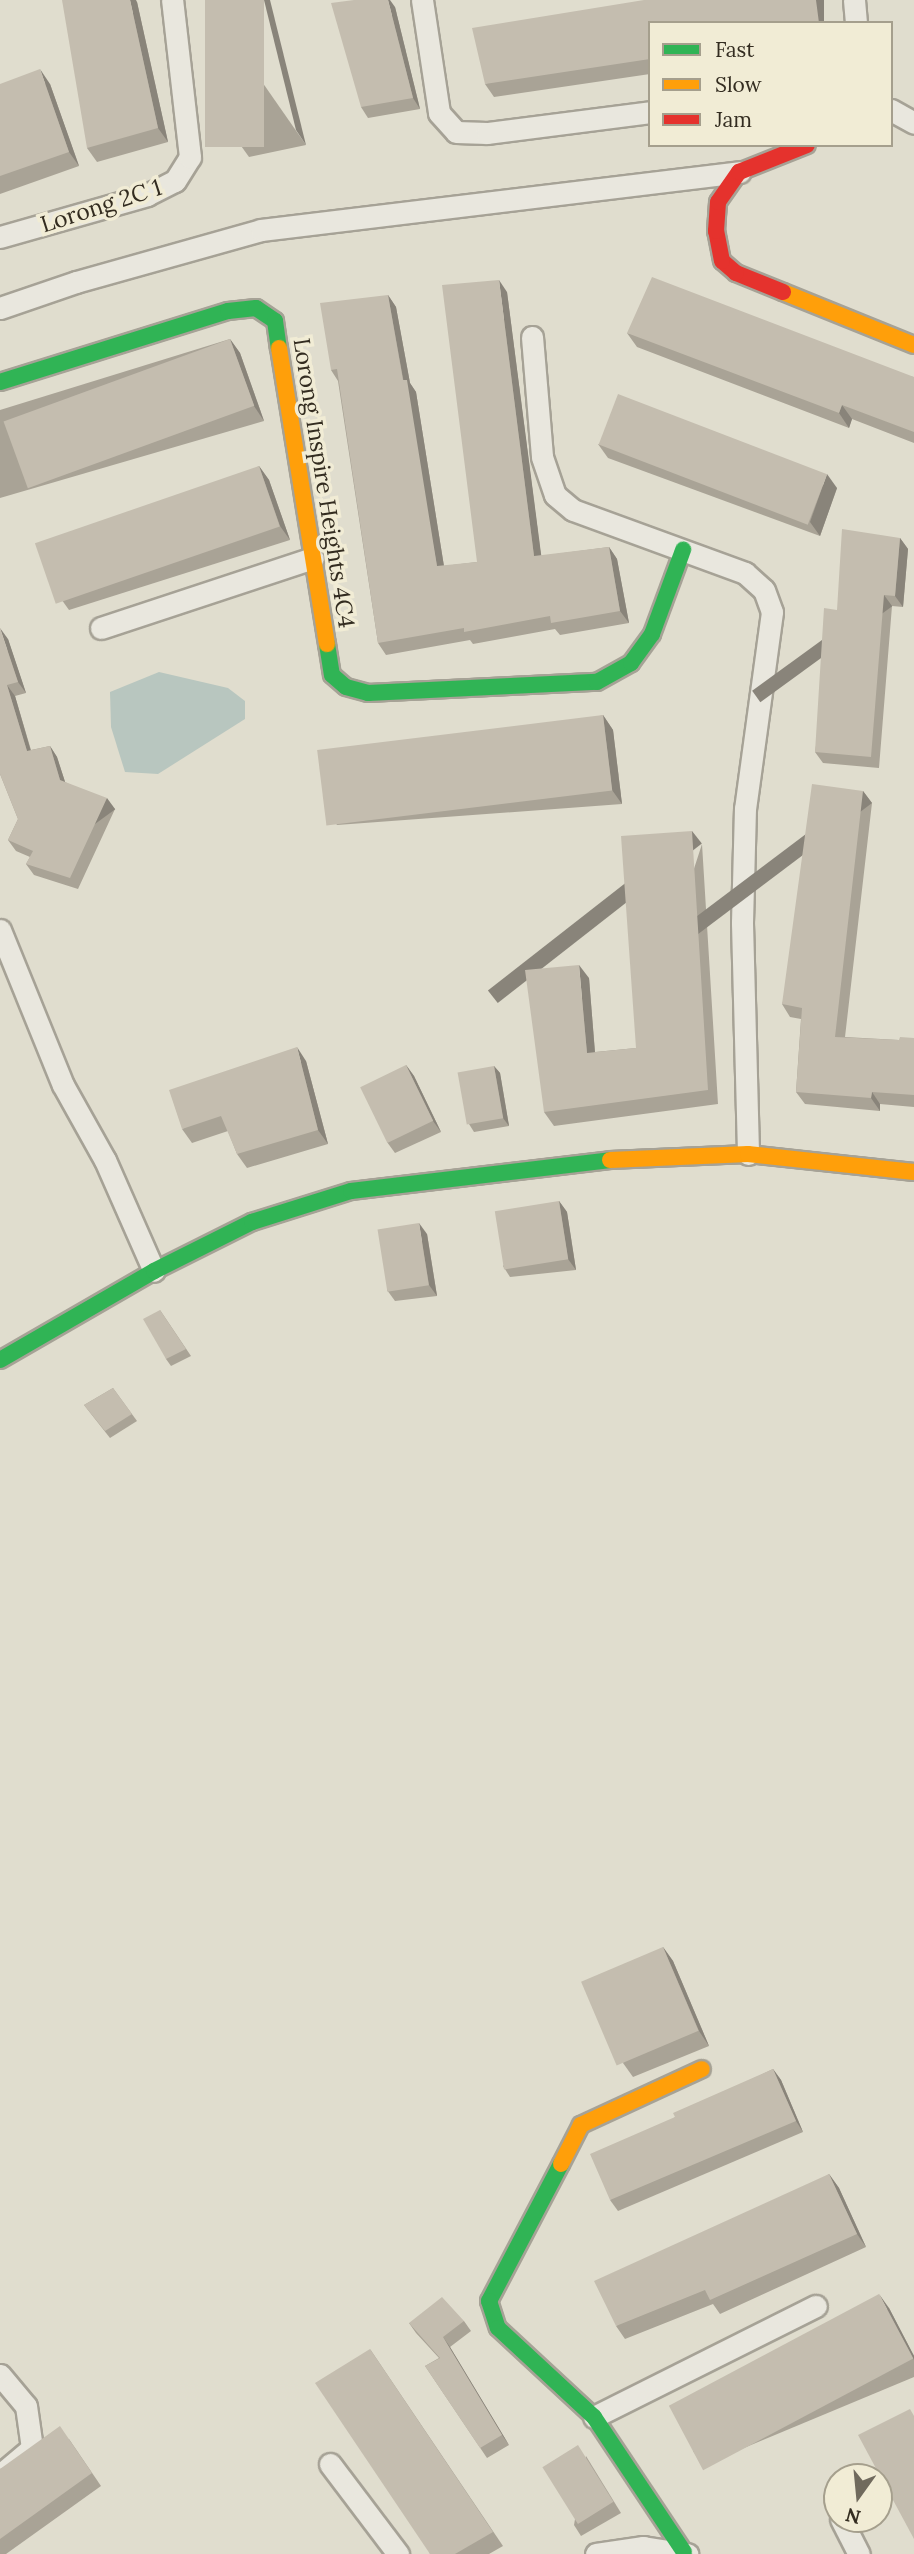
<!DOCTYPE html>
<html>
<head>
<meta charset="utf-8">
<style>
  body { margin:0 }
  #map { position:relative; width:914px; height:2554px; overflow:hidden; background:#e0ddce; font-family:Lora,serif }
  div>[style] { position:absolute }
  .water>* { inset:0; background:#b8c6bf }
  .roads { filter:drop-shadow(2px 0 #a6a296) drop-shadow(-2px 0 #a6a296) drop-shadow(0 2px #a6a296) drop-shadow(0 -2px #a6a296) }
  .street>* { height:21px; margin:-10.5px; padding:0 10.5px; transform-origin:10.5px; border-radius:10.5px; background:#e9e7de }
  .fast>* { height:16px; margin:-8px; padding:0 8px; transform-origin:8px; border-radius:8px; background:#30b455 }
  .slow>* { height:16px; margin:-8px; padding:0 8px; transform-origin:8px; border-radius:8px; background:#ff9f0a }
  .jam>* { height:16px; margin:-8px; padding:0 8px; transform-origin:8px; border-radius:8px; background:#e5322d }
  .wall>* { inset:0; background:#a9a396 }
  .shaded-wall>* { inset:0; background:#89847a; transform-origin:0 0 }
  .building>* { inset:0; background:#c4bdaf; transform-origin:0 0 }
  span { translate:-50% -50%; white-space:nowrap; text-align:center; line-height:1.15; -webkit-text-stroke:7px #f1ecd5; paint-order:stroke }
  .street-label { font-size:23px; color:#332c20 }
  .legend { position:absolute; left:648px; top:21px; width:245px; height:126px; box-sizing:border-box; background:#f1ecd5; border:2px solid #a59f8d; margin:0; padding:9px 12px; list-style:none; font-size:21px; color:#332c20 }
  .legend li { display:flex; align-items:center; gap:14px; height:35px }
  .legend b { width:35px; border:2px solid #a59f8d }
  .north { position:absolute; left:823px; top:2463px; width:70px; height:70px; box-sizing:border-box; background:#f1ecd5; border:2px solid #a59f8d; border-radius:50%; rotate:195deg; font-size:19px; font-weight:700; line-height:28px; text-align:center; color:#332c20 }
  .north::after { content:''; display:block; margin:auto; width:24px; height:32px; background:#706a5d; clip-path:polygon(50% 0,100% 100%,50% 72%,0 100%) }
</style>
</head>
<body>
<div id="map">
  <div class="water">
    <div style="clip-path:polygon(159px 672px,228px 688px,245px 701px,245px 719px,158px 774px,125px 772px,111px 727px,110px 692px)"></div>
  </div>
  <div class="roads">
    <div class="street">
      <div style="left:422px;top:0;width:114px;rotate:81.4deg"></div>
      <div style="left:439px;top:113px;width:25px;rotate:48deg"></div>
      <div style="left:456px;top:132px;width:31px;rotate:2deg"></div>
      <div style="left:487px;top:133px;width:164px;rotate:-7.3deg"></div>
      <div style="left:854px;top:0;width:23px;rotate:85deg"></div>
      <div style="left:891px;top:110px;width:26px;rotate:29deg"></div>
      <div style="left:0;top:237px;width:153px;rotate:-15.9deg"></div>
      <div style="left:147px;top:195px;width:31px;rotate:-27deg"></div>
      <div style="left:175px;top:181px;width:28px;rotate:-58deg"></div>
      <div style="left:190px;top:157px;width:158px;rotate:-96.5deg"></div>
      <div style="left:0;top:308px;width:80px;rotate:-18.9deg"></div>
      <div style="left:76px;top:282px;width:192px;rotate:-15.7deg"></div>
      <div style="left:261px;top:230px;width:482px;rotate:-6.9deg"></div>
      <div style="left:532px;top:337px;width:120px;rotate:85.2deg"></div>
      <div style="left:542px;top:457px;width:40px;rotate:71.1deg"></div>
      <div style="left:555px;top:495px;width:23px;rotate:40deg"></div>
      <div style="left:573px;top:510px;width:183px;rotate:20.1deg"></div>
      <div style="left:745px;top:573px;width:25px;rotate:42deg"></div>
      <div style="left:764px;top:590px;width:23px;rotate:70deg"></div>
      <div style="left:772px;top:612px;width:198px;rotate:97.8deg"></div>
      <div style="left:745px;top:808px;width:115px;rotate:91.5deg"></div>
      <div style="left:742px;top:923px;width:231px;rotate:88.5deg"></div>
      <div style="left:101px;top:628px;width:223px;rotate:-18.3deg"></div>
      <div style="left:0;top:930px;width:167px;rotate:67.9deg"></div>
      <div style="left:63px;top:1085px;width:86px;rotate:60.8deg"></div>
      <div style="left:105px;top:1160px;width:121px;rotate:66.2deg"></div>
      <div style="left:0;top:2375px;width:40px;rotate:50deg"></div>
      <div style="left:26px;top:2406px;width:42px;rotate:81.9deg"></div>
      <div style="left:32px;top:2448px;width:42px;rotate:139.8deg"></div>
      <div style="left:594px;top:2417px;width:248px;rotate:-26.6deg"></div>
      <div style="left:330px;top:2464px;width:113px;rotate:52.9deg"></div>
      <div style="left:841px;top:2519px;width:39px;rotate:63deg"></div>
      <div style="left:596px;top:2554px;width:48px;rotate:-8.5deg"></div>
      <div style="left:643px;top:2547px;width:45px;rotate:9deg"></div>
    </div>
    <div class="fast">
      <div style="left:0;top:382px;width:239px;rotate:-17.3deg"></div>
      <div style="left:228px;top:311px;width:28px;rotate:-6deg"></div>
      <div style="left:256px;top:308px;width:23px;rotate:34deg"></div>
      <div style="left:275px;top:321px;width:27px;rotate:82deg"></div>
      <div style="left:327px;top:644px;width:31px;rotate:81deg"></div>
      <div style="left:332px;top:675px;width:18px;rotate:41deg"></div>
      <div style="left:346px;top:687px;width:23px;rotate:15deg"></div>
      <div style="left:368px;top:693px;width:229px;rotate:-2.8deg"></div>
      <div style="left:597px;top:682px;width:39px;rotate:-29deg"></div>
      <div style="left:631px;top:663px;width:36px;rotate:-54deg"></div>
      <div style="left:652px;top:634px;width:90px;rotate:-69.7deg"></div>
      <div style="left:0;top:1360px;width:178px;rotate:-30deg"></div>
      <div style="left:154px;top:1271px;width:110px;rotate:-26.6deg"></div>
      <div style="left:252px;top:1222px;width:104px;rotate:-17.4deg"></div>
      <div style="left:351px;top:1191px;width:261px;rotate:-6.8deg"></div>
      <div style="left:561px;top:2164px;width:155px;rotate:117.7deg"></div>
      <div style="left:489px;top:2301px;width:28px;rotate:72deg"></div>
      <div style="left:498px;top:2328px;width:131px;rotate:42.8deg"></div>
      <div style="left:594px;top:2417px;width:162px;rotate:56.3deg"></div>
    </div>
    <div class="slow">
      <div style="left:783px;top:292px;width:141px;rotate:22deg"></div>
      <div style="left:279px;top:348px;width:300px;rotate:80.8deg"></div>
      <div style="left:610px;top:1160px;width:138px;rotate:-2.5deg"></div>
      <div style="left:748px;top:1154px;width:167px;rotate:6.2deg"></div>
      <div style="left:561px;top:2164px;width:44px;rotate:-62.9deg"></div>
      <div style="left:581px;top:2125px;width:133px;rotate:-24.8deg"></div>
    </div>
    <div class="jam">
      <div style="left:783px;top:292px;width:51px;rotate:-158deg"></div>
      <div style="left:736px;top:273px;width:18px;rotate:-139deg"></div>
      <div style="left:722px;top:261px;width:31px;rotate:-101deg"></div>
      <div style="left:716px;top:231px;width:29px;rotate:-86deg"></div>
      <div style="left:718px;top:202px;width:37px;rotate:-55deg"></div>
      <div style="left:739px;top:172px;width:73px;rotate:-21.7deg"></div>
    </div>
  </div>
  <div class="wall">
    <div style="clip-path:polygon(205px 0,306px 145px,249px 157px,239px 143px)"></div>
    <div style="clip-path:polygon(137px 2px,168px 142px,97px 162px,87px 148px)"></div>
    <div style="clip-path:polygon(395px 7px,420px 109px,368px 118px,361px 107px)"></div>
    <div style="clip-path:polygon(650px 23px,650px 74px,494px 97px,485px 84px)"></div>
    <div style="clip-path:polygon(0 84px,50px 84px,79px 166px,0 194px)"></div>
    <div style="clip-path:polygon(507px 292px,541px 556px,609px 547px,617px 559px,629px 623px,560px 635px,555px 629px,473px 644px,470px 640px,386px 655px,378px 643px,338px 381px,331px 370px,388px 295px,396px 307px,410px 383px,416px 392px,444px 566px,477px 562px)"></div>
    <div style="clip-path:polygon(627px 333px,914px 377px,914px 443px,852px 419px,849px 428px,637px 347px)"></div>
    <div style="clip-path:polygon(230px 339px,240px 353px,264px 421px,0 498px,0 410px)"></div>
    <div style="clip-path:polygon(598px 444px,837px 488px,820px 536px,608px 458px)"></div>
    <div style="clip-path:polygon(259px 466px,269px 480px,290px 540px,69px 610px,59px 596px)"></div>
    <div style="clip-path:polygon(900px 538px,908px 549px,903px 607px,892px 606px,879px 768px,823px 763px,815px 752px,837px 610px)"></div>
    <div style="clip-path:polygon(8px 639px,26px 693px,15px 696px,31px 750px,50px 746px,57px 757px,65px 782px,115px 809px,78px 889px,34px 875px,26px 864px,30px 857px,16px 851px,8px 840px,18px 819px,0 774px)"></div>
    <div style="clip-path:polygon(603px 715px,613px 730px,622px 804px,337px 825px,327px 811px)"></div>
    <div style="clip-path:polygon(863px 791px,872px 803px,845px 1037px,899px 1040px,914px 1038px,914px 1107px,880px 1104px,880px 1111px,805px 1104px,796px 1092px,801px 1019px,790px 1017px,782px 1004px)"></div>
    <div style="clip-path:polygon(702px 844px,718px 1104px,554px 1126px,544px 1112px,589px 978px,595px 1052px,636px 1048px)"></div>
    <div style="clip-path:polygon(306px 1061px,328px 1144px,247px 1168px,237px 1154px,228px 1131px,192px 1143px,182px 1129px)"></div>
    <div style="clip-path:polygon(406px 1065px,414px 1076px,441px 1132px,395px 1153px,387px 1142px)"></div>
    <div style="clip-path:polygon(494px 1066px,500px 1073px,509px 1126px,474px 1132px,469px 1124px)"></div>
    <div style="clip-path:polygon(559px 1201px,567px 1212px,576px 1270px,510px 1277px,503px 1266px)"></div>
    <div style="clip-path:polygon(427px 1234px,437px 1296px,395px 1301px,387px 1290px)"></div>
    <div style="clip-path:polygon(160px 1310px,191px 1356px,171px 1366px,166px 1359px)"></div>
    <div style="clip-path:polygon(113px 1388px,137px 1421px,110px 1438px,84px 1405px)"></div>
    <div style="clip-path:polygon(663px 1947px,673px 1961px,709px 2046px,633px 2077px,623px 2063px)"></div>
    <div style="clip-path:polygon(773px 2069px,781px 2080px,803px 2132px,618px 2211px,610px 2200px,675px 2117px)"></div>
    <div style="clip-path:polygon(829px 2174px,839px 2188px,866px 2247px,720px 2314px,713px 2304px,625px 2339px,616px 2326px)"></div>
    <div style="clip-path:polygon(889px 2308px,914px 2356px,914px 2377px,703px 2465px,693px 2451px)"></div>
    <div style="clip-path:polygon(464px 2321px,471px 2331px,450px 2347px,509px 2445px,487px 2458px,425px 2366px,439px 2358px,416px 2333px,409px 2323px)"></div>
    <div style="clip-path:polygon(370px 2349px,503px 2546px,489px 2554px,430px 2554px)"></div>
    <div style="clip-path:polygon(69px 2439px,101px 2486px,6px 2554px,0 2554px,0 2469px)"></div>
    <div style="clip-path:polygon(586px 2456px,621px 2513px,581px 2536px,574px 2525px)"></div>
  </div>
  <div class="shaded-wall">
    <div style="clip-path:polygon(130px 0,136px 0,137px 2px,168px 142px,158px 128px)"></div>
    <div style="clip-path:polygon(264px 0,270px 0,306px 145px,296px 130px)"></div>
    <div style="clip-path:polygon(388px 0,390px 0,395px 7px,420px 109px,413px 98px)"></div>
    <div style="left:816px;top:0;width:8px;height:23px"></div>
    <div style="clip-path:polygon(40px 69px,50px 84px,79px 166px,69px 152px)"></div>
    <div style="clip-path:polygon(499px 280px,507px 292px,543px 569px,534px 556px)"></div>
    <div style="clip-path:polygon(388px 295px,396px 307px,410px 383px,416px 392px,446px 579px,437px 566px)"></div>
    <div style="clip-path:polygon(230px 339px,240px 353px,264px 421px,254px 406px)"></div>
    <div style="clip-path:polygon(842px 405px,852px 419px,849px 428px,839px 413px)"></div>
    <div style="clip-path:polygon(259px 466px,269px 480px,290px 540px,280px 526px)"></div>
    <div style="clip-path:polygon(827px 474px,837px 488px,820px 536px,810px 522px)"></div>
    <div style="clip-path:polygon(900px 538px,908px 549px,903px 607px,895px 596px)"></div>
    <div style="clip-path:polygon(609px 547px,617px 559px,629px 623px,620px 611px)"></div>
    <div style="left:884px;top:595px;width:14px;height:163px;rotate:54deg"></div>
    <div style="clip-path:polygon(0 628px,8px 639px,26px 693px,18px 682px)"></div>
    <div style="clip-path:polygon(7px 685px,15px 696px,34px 762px,27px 751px)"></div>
    <div style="clip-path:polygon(603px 715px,613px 730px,622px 804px,612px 790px)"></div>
    <div style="clip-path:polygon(50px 746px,57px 757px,68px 791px,60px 780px)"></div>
    <div style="left:863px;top:791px;width:15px;height:248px;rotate:53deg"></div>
    <div style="left:107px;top:798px;width:14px;height:88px;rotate:54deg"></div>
    <div style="left:692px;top:831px;width:16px;height:259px;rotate:52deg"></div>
    <div style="clip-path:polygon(579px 965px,589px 978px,596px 1066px,587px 1053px)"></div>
    <div style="clip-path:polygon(297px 1047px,306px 1061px,328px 1144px,318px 1130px)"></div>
    <div style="clip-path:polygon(406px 1065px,414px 1076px,441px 1132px,433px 1121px)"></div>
    <div style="clip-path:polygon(494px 1066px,500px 1073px,509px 1126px,503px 1118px)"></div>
    <div style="clip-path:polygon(872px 1092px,880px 1104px,880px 1111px,871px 1098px)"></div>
    <div style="clip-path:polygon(559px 1201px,567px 1212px,576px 1270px,568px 1259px)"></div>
    <div style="clip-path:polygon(419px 1223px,427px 1234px,437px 1296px,429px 1285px)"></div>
    <div style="clip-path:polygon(663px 1947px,673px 1961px,709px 2046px,699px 2031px)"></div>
    <div style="clip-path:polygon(773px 2069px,781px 2080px,803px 2132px,796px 2121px)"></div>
    <div style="clip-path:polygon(829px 2174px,839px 2188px,866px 2247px,857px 2234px)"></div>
    <div style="clip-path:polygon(879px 2294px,889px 2308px,914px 2356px,914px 2360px)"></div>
    <div style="clip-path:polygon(443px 2337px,450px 2347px,509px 2445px,502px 2435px)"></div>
  </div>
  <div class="building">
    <div style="clip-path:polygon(62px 0,130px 0,158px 128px,87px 148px)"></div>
    <div style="left:205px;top:0;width:59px;height:147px"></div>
    <div style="clip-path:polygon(354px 0,388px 0,413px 98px,361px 107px,331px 3px)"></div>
    <div style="clip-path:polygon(644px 0,816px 0,819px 23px,650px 23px,650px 59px,485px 84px,472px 28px)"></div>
    <div style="clip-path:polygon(40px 69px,69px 152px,0 176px,0 84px)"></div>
    <div style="clip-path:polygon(652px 277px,914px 377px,914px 432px,842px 405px,839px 413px,627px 333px)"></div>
    <div style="clip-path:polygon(499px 280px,534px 556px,609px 547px,620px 611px,551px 623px,550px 616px,464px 632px,464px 628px,378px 643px,337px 369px,331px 370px,320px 303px,388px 295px,403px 380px,407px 380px,437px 566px,477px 562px,442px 285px)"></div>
    <div style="left:230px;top:339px;width:71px;height:241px;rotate:70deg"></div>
    <div style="left:618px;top:394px;width:224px;height:54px;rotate:21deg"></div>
    <div style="left:259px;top:466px;width:64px;height:237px;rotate:71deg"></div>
    <div style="clip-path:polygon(842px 529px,900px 538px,895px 596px,884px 595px,871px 757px,815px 752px,824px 608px,837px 610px)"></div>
    <div style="clip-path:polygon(0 628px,18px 682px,7px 685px,27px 751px,50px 746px,60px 780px,107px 798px,70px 878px,26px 864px,33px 851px,8px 840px,18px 819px,0 774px)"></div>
    <div style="left:603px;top:715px;width:76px;height:288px;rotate:83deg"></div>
    <div style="clip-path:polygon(812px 784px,863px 791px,835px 1037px,899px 1040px,900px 1037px,914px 1038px,914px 1095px,872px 1092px,871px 1098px,796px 1092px,802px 1008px,782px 1004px)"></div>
    <div style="clip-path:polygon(692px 831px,708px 1090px,544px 1112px,525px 970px,579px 965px,587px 1053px,636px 1048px,621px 836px)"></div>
    <div style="clip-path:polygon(297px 1047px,318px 1130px,237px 1154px,221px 1116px,182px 1129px,169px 1090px)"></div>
    <div style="left:406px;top:1065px;width:62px;height:51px;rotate:64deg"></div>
    <div style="left:494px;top:1066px;width:53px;height:37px;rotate:80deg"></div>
    <div style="left:559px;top:1201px;width:59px;height:65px;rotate:81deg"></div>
    <div style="left:419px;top:1223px;width:63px;height:42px;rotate:81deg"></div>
    <div style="clip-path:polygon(160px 1310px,186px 1349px,166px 1359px,143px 1319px)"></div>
    <div style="clip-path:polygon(113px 1388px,132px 1414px,105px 1431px,84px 1405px)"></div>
    <div style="left:663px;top:1947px;width:91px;height:89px;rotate:67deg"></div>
    <div style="clip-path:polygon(773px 2069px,796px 2121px,610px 2200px,590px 2154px,675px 2117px,673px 2113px)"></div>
    <div style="clip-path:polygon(829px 2174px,857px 2234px,710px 2300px,705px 2290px,616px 2326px,594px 2281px)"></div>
    <div style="left:879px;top:2294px;width:73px;height:238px;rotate:62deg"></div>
    <div style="clip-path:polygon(442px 2297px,464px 2321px,443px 2337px,502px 2435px,480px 2448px,425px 2366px,440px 2358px,409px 2323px)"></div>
    <div style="clip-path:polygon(370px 2349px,493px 2532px,455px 2554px,430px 2554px,315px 2383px)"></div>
    <div style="clip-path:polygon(910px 2409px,914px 2416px,914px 2539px,858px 2435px)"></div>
    <div style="clip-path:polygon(60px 2426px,92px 2473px,0 2539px,0 2469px)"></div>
    <div style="left:578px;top:2445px;width:67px;height:42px;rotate:58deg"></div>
  </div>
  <div class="street-label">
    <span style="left:101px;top:206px;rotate:-18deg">Lorong 2C 1</span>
    <span style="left:324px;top:483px;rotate:81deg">Lorong Inspire Heights 4C4</span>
  </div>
  <ul class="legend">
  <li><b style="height:9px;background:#30b455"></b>Fast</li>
  <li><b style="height:9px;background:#ff9f0a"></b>Slow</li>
  <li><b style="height:9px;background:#e5322d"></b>Jam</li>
  </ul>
  <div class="north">N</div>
</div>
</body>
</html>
